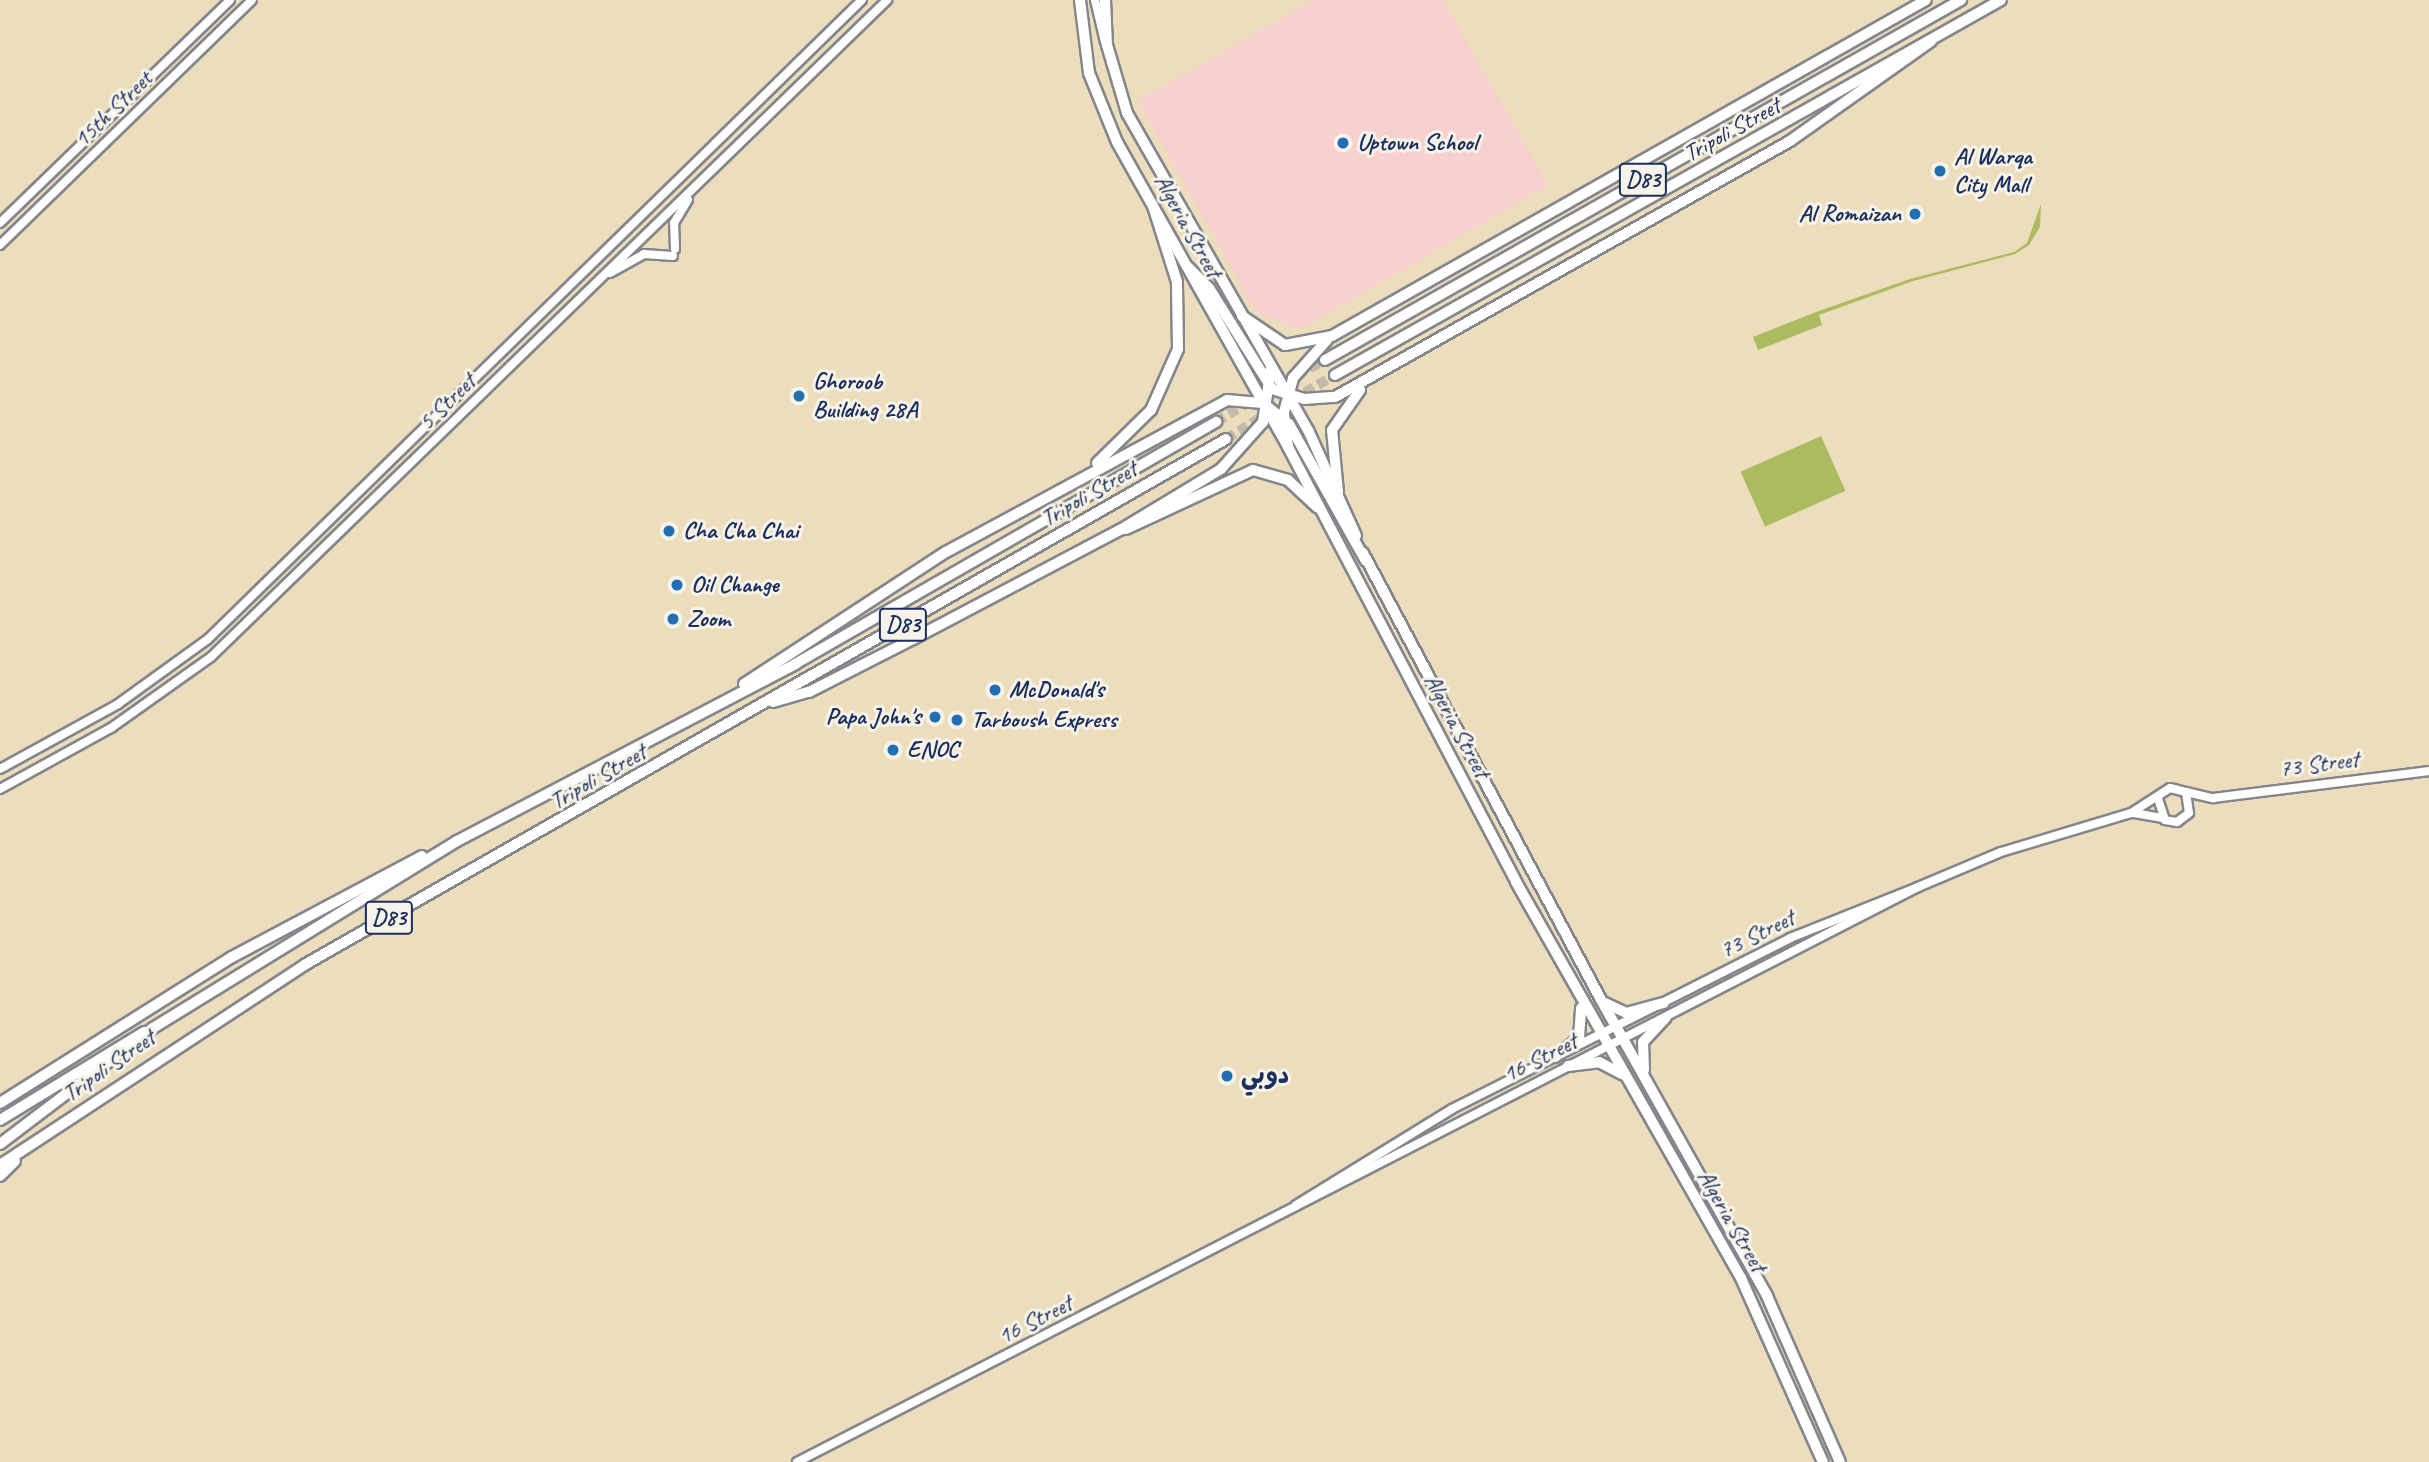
<!DOCTYPE html>
<html>
<head>
<meta charset="utf-8">
<style>
  body { margin:0 }
  #map { position:relative; width:2429px; height:1462px; overflow:hidden; background:#ecdebc; font-family:Caveat,"Playpen Sans Arabic",sans-serif }
  div>[style] { position:absolute }
  .built>* { inset:0; background:#f7d0cf }
  .green>* { inset:0; background:#abbb5f; transform-origin:0 0 }
  .highway-tunnel>* { height:10px; margin-top:-5px; transform-origin:0; background:repeating-linear-gradient(90deg,#c2bba9 0 10px,transparent 0 15px) }
  .roads { filter:drop-shadow(2px 0 #84868d) drop-shadow(-2px 0 #84868d) drop-shadow(0 2px #84868d) drop-shadow(0 -2px #84868d) }
  .minor>* { height:8px; margin:-4px; padding:0 4px; transform-origin:4px; border-radius:4px; background:#fff }
  .major>* { height:10px; margin:-5px; padding:0 5px; transform-origin:5px; border-radius:5px; background:#fff }
  .highway>* { height:10px; margin:-5px; padding:0 5px; transform-origin:5px; border-radius:5px; background:#fff }
  .dots>* { width:19px; height:19px; translate:-50% -50%; box-sizing:border-box; border:4px solid #f7f3e8; border-radius:50% }
  span { translate:-50% -50%; white-space:nowrap; text-align:center; line-height:1.15; -webkit-text-stroke:6px #f7f3e8; paint-order:stroke }
  .shield-label span { padding:2px 5px; background:#f7f3e8; border:2px solid; border-radius:5px; -webkit-text-stroke-width:0 }
  .shield-label { font-size:23px; color:#1b2f5e; font-weight:700 }
  .street-label { font-size:24px; color:#1b2f5e }
  .poi-label { font-size:24px; color:#1b2f5e; font-weight:700 }
  .left { translate:0 -50%; text-align:left }
  .right { translate:-100% -50%; text-align:right }
</style>
</head>
<body>
<div id="map">
  <div class="built">
    <div style="clip-path:polygon(1314px 0,1443px 0,1548px 185px,1301px 329px,1257px 313px,1138px 101px)"></div>
  </div>
  <div class="green">
    <div style="clip-path:polygon(2041px 204px,2040px 227px,2029px 245px,2015px 254px,1913px 281px,1819px 315px,1822px 325px,1758px 350px,1753px 337px,1816px 312px,1910px 279px,2014px 252px,2027px 243px)"></div>
    <div style="left:1821px;top:436px;width:60px;height:88px;rotate:66deg"></div>
  </div>
  <div class="highway-tunnel">
    <div style="left:1296px;top:375px;width:33px;rotate:-27deg"></div>
    <div style="left:1292px;top:400px;width:50px;rotate:-30.2deg"></div>
    <div style="left:1216px;top:422px;width:42px;rotate:-31.4deg"></div>
    <div style="left:1226px;top:439px;width:49px;rotate:-31.8deg"></div>
  </div>
  <div class="roads">
    <div class="minor">
      <div style="left:1095px;top:0;width:43px;rotate:76.6deg"></div>
      <div style="left:0;top:223px;width:320px;rotate:-44.1deg"></div>
      <div style="left:0;top:245px;width:351px;rotate:-44.2deg"></div>
      <div style="left:675px;top:249px;width:26px;rotate:-92deg"></div>
      <div style="left:674px;top:223px;width:27px;rotate:-59deg"></div>
      <div style="left:610px;top:273px;width:39px;rotate:-29deg"></div>
      <div style="left:644px;top:254px;width:29px;rotate:4deg"></div>
      <div style="left:0;top:769px;width:135px;rotate:-28.8deg"></div>
      <div style="left:118px;top:704px;width:111px;rotate:-35.8deg"></div>
      <div style="left:208px;top:639px;width:914px;rotate:-44.34deg"></div>
      <div style="left:0;top:789px;width:127px;rotate:-28.8deg"></div>
      <div style="left:111px;top:728px;width:123px;rotate:-35.4deg"></div>
      <div style="left:211px;top:657px;width:943px;rotate:-44.18deg"></div>
      <div style="left:2186px;top:792px;width:28px;rotate:13deg"></div>
      <div style="left:2213px;top:798px;width:218px;rotate:-7.1deg"></div>
      <div style="left:2134px;top:813px;width:28px;rotate:10deg"></div>
      <div style="left:1296px;top:1205px;width:183px;rotate:-31.6deg"></div>
      <div style="left:1452px;top:1109px;width:379px;rotate:-26.8deg"></div>
      <div style="left:1790px;top:938px;width:138px;rotate:-21.7deg"></div>
      <div style="left:797px;top:1462px;width:1260px;rotate:-27.15deg"></div>
      <div style="left:1918px;top:887px;width:90px;rotate:-22.9deg"></div>
      <div style="left:2001px;top:852px;width:136px;rotate:-16.7deg"></div>
      <div style="left:2131px;top:813px;width:46px;rotate:-32.7deg"></div>
      <div style="left:2170px;top:788px;width:16px;rotate:14deg"></div>
      <div style="left:2186px;top:792px;width:21px;rotate:82deg"></div>
      <div style="left:2189px;top:813px;width:15px;rotate:143deg"></div>
      <div style="left:2177px;top:822px;width:12px;rotate:-171deg"></div>
      <div style="left:2165px;top:820px;width:23px;rotate:-108deg"></div>
    </div>
    <div class="major">
      <div style="left:1080px;top:0;width:74px;rotate:83deg"></div>
      <div style="left:1089px;top:73px;width:74px;rotate:67.9deg"></div>
      <div style="left:1117px;top:142px;width:350px;rotate:60.7deg"></div>
      <div style="left:1288px;top:447px;width:491px;rotate:62.3deg"></div>
      <div style="left:1516px;top:882px;width:455px;rotate:60.4deg"></div>
      <div style="left:1741px;top:1278px;width:201px;rotate:66deg"></div>
      <div style="left:1105px;top:0;width:45px;rotate:87.5deg"></div>
      <div style="left:1107px;top:45px;width:71px;rotate:73.6deg"></div>
      <div style="left:1127px;top:113px;width:365px;rotate:60.3deg"></div>
      <div style="left:1308px;top:430px;width:116px;rotate:65.6deg"></div>
      <div style="left:1363px;top:553px;width:504px;rotate:61.96deg"></div>
      <div style="left:1600px;top:998px;width:342px;rotate:60.7deg"></div>
      <div style="left:1767px;top:1296px;width:181px;rotate:66.3deg"></div>
      <div style="left:1605px;top:1003px;width:23px;rotate:25deg"></div>
      <div style="left:1626px;top:1013px;width:39px;rotate:-15deg"></div>
      <div style="left:1555px;top:1057px;width:31px;rotate:-38deg"></div>
      <div style="left:1579px;top:1038px;width:30px;rotate:-86deg"></div>
      <div style="left:1568px;top:1066px;width:31px;rotate:-7deg"></div>
      <div style="left:1599px;top:1062px;width:26px;rotate:28deg"></div>
      <div style="left:1644px;top:1070px;width:28px;rotate:-92deg"></div>
      <div style="left:1643px;top:1042px;width:33px;rotate:-47deg"></div>
    </div>
    <div class="highway">
      <div style="left:1188px;top:267px;width:30px;rotate:45deg"></div>
      <div style="left:1209px;top:288px;width:119px;rotate:58deg"></div>
      <div style="left:1272px;top:389px;width:34px;rotate:17deg"></div>
      <div style="left:1304px;top:399px;width:31px;rotate:-4deg"></div>
      <div style="left:1335px;top:397px;width:522px;rotate:-29.36deg"></div>
      <div style="left:1790px;top:141px;width:173px;rotate:-35.3deg"></div>
      <div style="left:1242px;top:316px;width:52px;rotate:34deg"></div>
      <div style="left:1285px;top:345px;width:48px;rotate:-10.8deg"></div>
      <div style="left:1332px;top:336px;width:682px;rotate:-29.49deg"></div>
      <div style="left:1325px;top:360px;width:731px;rotate:-29.51deg"></div>
      <div style="left:1335px;top:375px;width:764px;rotate:-29.38deg"></div>
      <div style="left:1288px;top:447px;width:35px;rotate:-97deg"></div>
      <div style="left:1284px;top:412px;width:35px;rotate:-75deg"></div>
      <div style="left:1293px;top:378px;width:51px;rotate:-48.2deg"></div>
      <div style="left:1097px;top:463px;width:76px;rotate:-44.5deg"></div>
      <div style="left:1151px;top:410px;width:67px;rotate:-66.1deg"></div>
      <div style="left:1178px;top:349px;width:67px;rotate:-90.9deg"></div>
      <div style="left:1177px;top:282px;width:80px;rotate:-107.5deg"></div>
      <div style="left:1338px;top:492px;width:62px;rotate:-95.5deg"></div>
      <div style="left:1332px;top:430px;width:49px;rotate:-55deg"></div>
      <div style="left:1126px;top:529px;width:140px;rotate:-24.9deg"></div>
      <div style="left:1253px;top:470px;width:36px;rotate:16deg"></div>
      <div style="left:1288px;top:480px;width:40px;rotate:43deg"></div>
      <div style="left:744px;top:684px;width:241px;rotate:-33.2deg"></div>
      <div style="left:946px;top:552px;width:319px;rotate:-28.4deg"></div>
      <div style="left:1227px;top:400px;width:36px;rotate:5deg"></div>
      <div style="left:1263px;top:403px;width:33px;rotate:39deg"></div>
      <div style="left:1289px;top:424px;width:157px;rotate:60.7deg"></div>
      <div style="left:773px;top:702px;width:37px;rotate:-16deg"></div>
      <div style="left:809px;top:692px;width:117px;rotate:-27deg"></div>
      <div style="left:913px;top:639px;width:234px;rotate:-27.8deg"></div>
      <div style="left:1120px;top:530px;width:118px;rotate:-31.1deg"></div>
      <div style="left:1221px;top:469px;width:63px;rotate:-48.2deg"></div>
      <div style="left:1263px;top:422px;width:55px;rotate:-81.6deg"></div>
      <div style="left:0;top:1103px;width:274px;rotate:-32.2deg"></div>
      <div style="left:232px;top:957px;width:215px;rotate:-28deg"></div>
      <div style="left:0;top:1120px;width:169px;rotate:-31.4deg"></div>
      <div style="left:0;top:1144px;width:192px;rotate:-37.2deg"></div>
      <div style="left:153px;top:1028px;width:357px;rotate:-31.6deg"></div>
      <div style="left:457px;top:841px;width:382px;rotate:-27.6deg"></div>
      <div style="left:795px;top:664px;width:486px;rotate:-29.9deg"></div>
      <div style="left:0;top:1165px;width:366px;rotate:-33.3deg"></div>
      <div style="left:306px;top:964px;width:1059px;rotate:-29.71deg"></div>
      <div style="left:0;top:1176px;width:21px;rotate:-45deg"></div>
    </div>
  </div>
  <div class="dots">
    <div style="left:1343px;top:143px;background:#1f6fb2"></div>
    <div style="left:1940px;top:171px;background:#1f6fb2"></div>
    <div style="left:1915px;top:214px;background:#1f6fb2"></div>
    <div style="left:799px;top:396px;background:#1f6fb2"></div>
    <div style="left:669px;top:531px;background:#1f6fb2"></div>
    <div style="left:677px;top:585px;background:#1f6fb2"></div>
    <div style="left:673px;top:619px;background:#1f6fb2"></div>
    <div style="left:995px;top:690px;background:#1f6fb2"></div>
    <div style="left:935px;top:717px;background:#1f6fb2"></div>
    <div style="left:957px;top:720px;background:#1f6fb2"></div>
    <div style="left:893px;top:750px;background:#1f6fb2"></div>
    <div style="left:1227px;top:1076px;background:#1f6fb2"></div>
  </div>
  <div class="shield-label">
    <span style="left:1643px;top:180px">D83</span>
    <span style="left:903px;top:625px">D83</span>
    <span style="left:389px;top:918px">D83</span>
  </div>
  <div class="street-label">
    <span style="left:113px;top:109px;rotate:-44deg">15th Street</span>
    <span style="left:1732px;top:130px;rotate:-29deg">Tripoli Street</span>
    <span style="left:1188px;top:226px;rotate:61deg">Algeria Street</span>
    <span style="left:447px;top:402px;rotate:-44deg">5 Street</span>
    <span style="left:1089px;top:494px;rotate:-30deg">Tripoli Street</span>
    <span style="left:1457px;top:726px;rotate:62deg">Algeria Street</span>
    <span style="left:2319px;top:764px;rotate:-7deg">73 Street</span>
    <span style="left:598px;top:777px;rotate:-30deg">Tripoli Street</span>
    <span style="left:1757px;top:934px;rotate:-26deg">73 Street</span>
    <span style="left:1540px;top:1058px;rotate:-27deg">16 Street</span>
    <span style="left:109px;top:1066px;rotate:-35deg">Tripoli Street</span>
    <span style="left:1732px;top:1221px;rotate:60deg">Algeria Street</span>
    <span style="left:1035px;top:1320px;rotate:-27deg">16 Street</span>
  </div>
  <div class="poi-label">
    <span class="left" style="left:1357px;top:143px">Uptown School</span>
    <span class="left" style="left:1954px;top:171px">Al Warqa<br>City Mall</span>
    <span class="right" style="left:1901px;top:214px">Al Romaizan</span>
    <span class="left" style="left:813px;top:396px">Ghoroob<br>Building 28A</span>
    <span class="left" style="left:683px;top:531px">Cha Cha Chai</span>
    <span class="left" style="left:691px;top:585px">Oil Change</span>
    <span class="left" style="left:687px;top:619px">Zoom</span>
    <span class="left" style="left:1009px;top:690px">McDonald's</span>
    <span class="right" style="left:921px;top:717px">Papa John's</span>
    <span class="left" style="left:971px;top:720px">Tarboush Express</span>
    <span class="left" style="left:907px;top:750px">ENOC</span>
    <span class="left" style="left:1241px;top:1076px">دوبي</span>
  </div>
</div>
</body>
</html>
